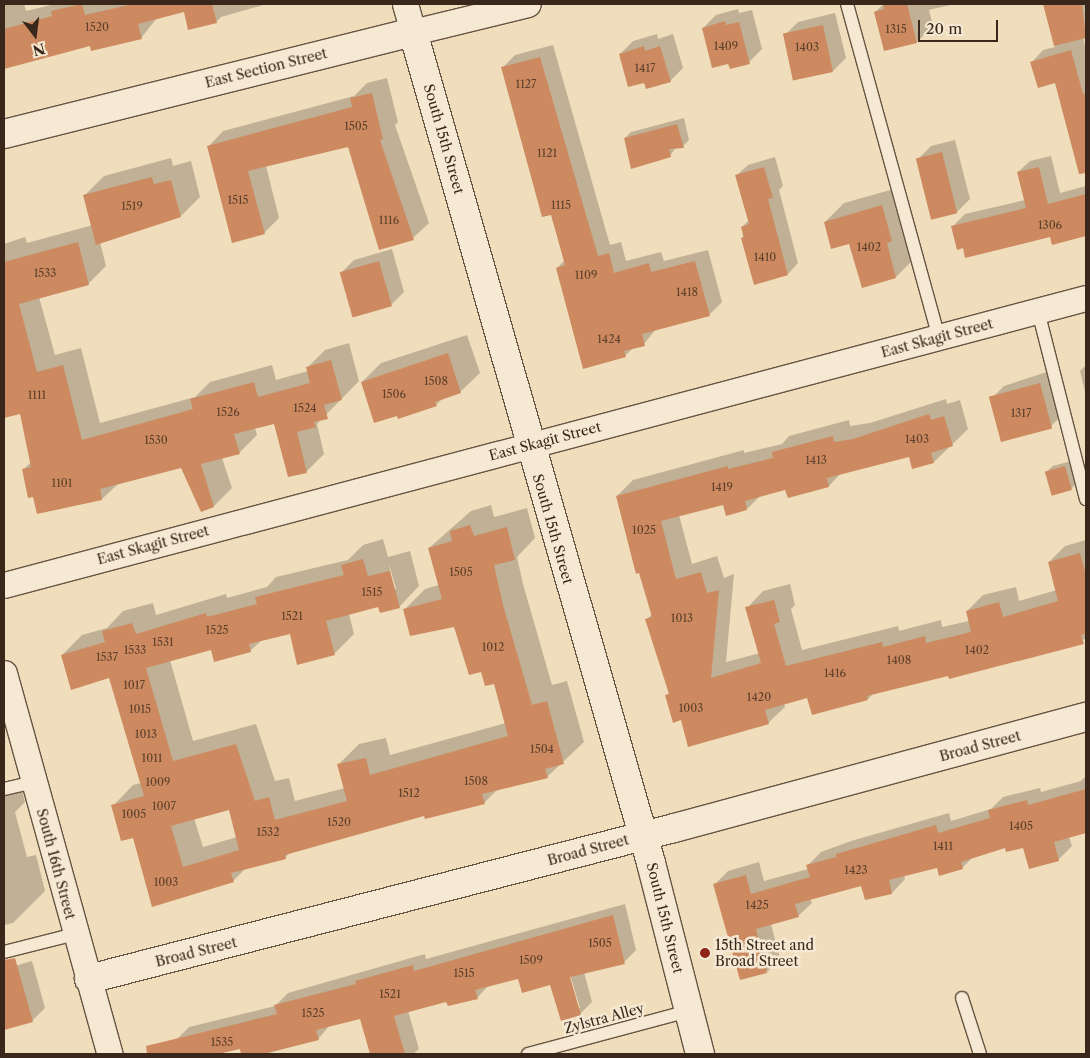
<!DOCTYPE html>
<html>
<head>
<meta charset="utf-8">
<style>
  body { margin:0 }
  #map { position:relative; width:1090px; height:1058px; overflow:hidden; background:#f0ddbb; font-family:"Libre Caslon Text",serif }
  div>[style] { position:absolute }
  .shadow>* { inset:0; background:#0003 }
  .building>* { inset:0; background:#cd8a60; transform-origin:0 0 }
  .roads { filter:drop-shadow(1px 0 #675443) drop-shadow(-1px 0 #675443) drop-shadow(0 1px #675443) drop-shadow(0 -1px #675443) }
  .service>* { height:12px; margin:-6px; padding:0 6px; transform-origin:6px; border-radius:6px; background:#f5e9d3 }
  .minor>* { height:25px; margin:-12.5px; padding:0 12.5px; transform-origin:12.5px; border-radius:12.5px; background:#f5e9d3 }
  .tertiary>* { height:28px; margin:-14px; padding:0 14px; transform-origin:14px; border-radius:14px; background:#f5e9d3 }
  .dots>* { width:14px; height:14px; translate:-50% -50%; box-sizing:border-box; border:2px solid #f5e9d3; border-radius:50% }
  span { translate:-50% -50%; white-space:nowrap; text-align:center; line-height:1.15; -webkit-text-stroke:5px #f5e9d3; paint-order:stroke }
  .number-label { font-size:11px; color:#5e402c }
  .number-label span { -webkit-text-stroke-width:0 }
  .street-label { font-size:14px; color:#39271b }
  .poi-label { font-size:14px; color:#39271b }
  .left { translate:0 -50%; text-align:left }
  .frame { position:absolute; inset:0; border:5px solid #39271b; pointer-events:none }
  .north { position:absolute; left:10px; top:10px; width:50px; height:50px; -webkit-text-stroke:4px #f5e9d3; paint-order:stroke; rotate:165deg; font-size:14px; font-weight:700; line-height:20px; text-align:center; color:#39271b }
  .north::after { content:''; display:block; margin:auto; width:18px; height:22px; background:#39271b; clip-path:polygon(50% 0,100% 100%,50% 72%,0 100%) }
  .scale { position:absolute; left:918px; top:20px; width:80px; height:22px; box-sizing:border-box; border:2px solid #39271b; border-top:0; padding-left:6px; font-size:15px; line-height:18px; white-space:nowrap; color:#39271b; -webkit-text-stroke:4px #f5e9d3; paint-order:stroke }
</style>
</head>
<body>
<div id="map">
  <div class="shadow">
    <div style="clip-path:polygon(8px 4px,24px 4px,26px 11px,55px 4px,267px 4px,221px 17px,216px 22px,185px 11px,157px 18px,141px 38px,91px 45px,4px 68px,4px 5px)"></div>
    <div style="clip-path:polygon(884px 4px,954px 4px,929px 10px,933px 26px,917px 42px,875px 12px)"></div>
    <div style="clip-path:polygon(1046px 4px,1086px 4px,1086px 36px,1083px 37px,1086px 51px,1086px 150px,1056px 81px,1032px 62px,1043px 50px,1055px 47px)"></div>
    <div style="clip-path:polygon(738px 9px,739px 13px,752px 10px,762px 49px,749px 62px,703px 28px,716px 15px)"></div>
    <div style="clip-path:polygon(835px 13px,846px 58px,833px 71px,785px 35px,798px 22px)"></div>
    <div style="clip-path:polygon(657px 34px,658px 39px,673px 34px,683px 68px,670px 81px,620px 54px,633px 41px)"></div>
    <div style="clip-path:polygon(553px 45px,610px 245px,621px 242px,626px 261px,661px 252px,664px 261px,708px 250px,722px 302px,709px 315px,656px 329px,644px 344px,634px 347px,625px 356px,557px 268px,565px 260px,552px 213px,503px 67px,515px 55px)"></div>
    <div style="clip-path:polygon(387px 78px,398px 122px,395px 125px,429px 223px,413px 238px,380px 248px,349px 146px,266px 166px,279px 218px,264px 233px,208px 147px,223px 131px,354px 96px,367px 83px)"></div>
    <div style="clip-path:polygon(684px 118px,689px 140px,683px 146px,676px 147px,670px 156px,625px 138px,631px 132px)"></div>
    <div style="clip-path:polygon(955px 140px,970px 199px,957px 212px,918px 159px,931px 146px)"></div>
    <div style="clip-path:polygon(1051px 156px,1060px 193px,1086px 186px,1086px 234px,1053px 243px,1051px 235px,964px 247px,953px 226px,965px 214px,1025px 200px,1018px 172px,1030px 161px)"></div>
    <div style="clip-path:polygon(775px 157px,783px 186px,779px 190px,798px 263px,788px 274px,743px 238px,742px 227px,749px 220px,737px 175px,748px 165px)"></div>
    <div style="clip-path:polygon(171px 158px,173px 166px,191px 161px,200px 197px,181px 216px,100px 242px,106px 266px,88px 284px,39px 297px,55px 355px,81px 348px,100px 423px,195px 397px,210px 382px,272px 365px,276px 380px,308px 371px,307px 368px,325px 350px,349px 343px,359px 381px,317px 424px,324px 454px,306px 472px,275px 422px,255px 428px,257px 435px,239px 453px,222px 458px,232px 488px,214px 506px,182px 467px,118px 484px,102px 499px,23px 470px,31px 462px,21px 412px,4px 417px,4px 244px,25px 237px,27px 243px,93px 225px,85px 195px,104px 176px)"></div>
    <div style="clip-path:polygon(901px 187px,915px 258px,896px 277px,825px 222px,844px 203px)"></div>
    <div style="clip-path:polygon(392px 249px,404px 292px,391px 305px,341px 273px,354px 260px)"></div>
    <div style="clip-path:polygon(467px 335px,480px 373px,460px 392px,443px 398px,436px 405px,398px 414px,362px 382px,381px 363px)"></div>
    <div style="clip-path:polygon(1086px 365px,1086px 396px,1080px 371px)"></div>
    <div style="clip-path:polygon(1053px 370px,1064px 413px,1051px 426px,991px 399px,1004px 386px)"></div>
    <div style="clip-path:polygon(946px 399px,947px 404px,960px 400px,968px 429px,934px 462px,913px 467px,910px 456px,841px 473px,829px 486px,786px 488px,761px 495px,747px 509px,726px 514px,724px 504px,679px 515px,692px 564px,717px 556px,724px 578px,734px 574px,726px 662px,760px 653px,747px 608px,763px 591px,790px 584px,795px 605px,791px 609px,802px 650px,898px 626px,899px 631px,941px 620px,942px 627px,969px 621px,967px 611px,983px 595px,1016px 587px,1019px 601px,1057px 590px,1049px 562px,1065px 546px,1086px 540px,1086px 639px,873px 694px,868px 699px,808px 696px,784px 703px,785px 707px,768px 723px,681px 719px,667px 695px,670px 692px,647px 619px,653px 613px,617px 496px,633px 480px,744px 450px,744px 453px,782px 444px,789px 436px,849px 420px,850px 426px,870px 423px)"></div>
    <div style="clip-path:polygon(1071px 461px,1077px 483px,1071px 489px,1046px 472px,1053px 466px)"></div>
    <div style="clip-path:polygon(evenodd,491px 505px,494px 517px,527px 508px,535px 538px,517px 557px,523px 584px,552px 685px,567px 681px,584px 742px,547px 777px,499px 788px,484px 803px,424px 814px,291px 851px,285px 858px,246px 868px,233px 881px,153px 906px,133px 836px,113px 806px,133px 785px,141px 783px,110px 677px,62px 655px,82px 635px,107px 628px,123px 611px,153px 603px,156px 615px,226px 594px,227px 598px,267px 587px,276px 577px,348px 560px,363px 545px,383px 539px,388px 557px,410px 551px,419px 586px,399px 607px,379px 606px,349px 614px,354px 634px,334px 654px,290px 633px,262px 640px,250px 651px,212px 648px,170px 660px,193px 741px,256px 724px,275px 781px,289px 778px,295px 801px,345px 788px,338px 765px,359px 744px,386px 738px,390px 755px,506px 723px,495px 682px,482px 671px,455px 625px,404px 610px,425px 589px,439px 585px,429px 548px,471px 511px,491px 505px,389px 564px,396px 589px,393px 589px,389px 564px,491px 505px,229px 808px,237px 837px,203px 847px,194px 818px,229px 808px)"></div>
    <div style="clip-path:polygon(1086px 776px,1086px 832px,1069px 837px,1072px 846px,1058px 860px,1024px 846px,1006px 847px,973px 857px,962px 868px,938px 866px,904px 875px,905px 879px,892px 893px,866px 899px,862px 884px,810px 898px,812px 903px,798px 916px,771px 924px,780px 959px,767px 972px,715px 884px,728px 871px,759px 862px,764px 881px,808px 869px,808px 865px,821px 852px,851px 841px,949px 813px,951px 821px,991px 809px,1003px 797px,1040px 788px,1041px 792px,1081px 781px)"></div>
    <div style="clip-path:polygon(20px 783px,25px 802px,15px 812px,27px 857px,36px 855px,45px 891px,13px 923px,4px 925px,4px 787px)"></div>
    <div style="clip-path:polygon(evenodd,625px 904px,636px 950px,624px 962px,584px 972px,592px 1002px,580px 1014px,551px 983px,519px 977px,489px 985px,477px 998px,447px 1000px,408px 1011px,419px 1049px,413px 1054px,371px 1054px,361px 1018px,330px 1025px,318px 1039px,265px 1054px,242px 1054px,241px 1047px,212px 1054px,181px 1054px,177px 1039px,189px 1027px,275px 1006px,288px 993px,425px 954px,426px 959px,625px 904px,567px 971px,569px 971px,580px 1008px,577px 1008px,567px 971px)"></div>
    <div style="clip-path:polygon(32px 961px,45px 1008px,32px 1021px,4px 1029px,4px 969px)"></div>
  </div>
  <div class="building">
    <div style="clip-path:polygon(82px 4px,85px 15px,133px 4px,212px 4px,217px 23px,188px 30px,184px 12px,138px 24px,142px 39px,91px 51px,90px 46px,4px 69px,4px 29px,52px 16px,51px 11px)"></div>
    <div style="clip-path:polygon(883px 4px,907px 4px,917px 43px,884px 51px,874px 12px,884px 9px)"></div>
    <div style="clip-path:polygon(1043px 4px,1082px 4px,1086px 38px,1054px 46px)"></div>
    <div style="clip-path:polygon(725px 21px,726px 25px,739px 22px,750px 64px,730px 69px,728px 64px,712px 68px,702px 28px)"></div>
    <div style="left:823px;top:25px;width:48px;height:41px;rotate:78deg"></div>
    <div style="clip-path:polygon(644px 46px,645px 51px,660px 46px,671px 82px,646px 89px,644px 83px,628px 87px,619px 54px)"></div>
    <div style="clip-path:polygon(1071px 50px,1083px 94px,1086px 93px,1086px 173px,1079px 174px,1055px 83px,1038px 88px,1030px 62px)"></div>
    <div style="clip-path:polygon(540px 57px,598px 256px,609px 253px,614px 273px,649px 263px,651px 272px,695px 261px,710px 316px,642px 334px,645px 346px,624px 351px,626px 357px,583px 369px,556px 268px,565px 265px,551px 215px,542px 217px,501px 67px)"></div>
    <div style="clip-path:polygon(372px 93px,383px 139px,380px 140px,414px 240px,379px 250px,348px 147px,248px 171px,265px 234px,232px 243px,207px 146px,352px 107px,350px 98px)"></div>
    <div style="clip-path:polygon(677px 124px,684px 148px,669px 149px,671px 157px,631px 169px,624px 138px)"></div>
    <div style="left:942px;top:152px;width:63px;height:27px;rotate:76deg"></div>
    <div style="clip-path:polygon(764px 167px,773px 198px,768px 199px,788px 275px,754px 285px,741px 238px,744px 237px,741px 227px,749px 224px,735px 175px)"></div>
    <div style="clip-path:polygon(1039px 167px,1048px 204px,1086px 194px,1086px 236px,1052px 245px,1050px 237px,965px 258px,963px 248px,957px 250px,951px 226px,1026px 208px,1017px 172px)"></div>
    <div style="clip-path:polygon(152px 177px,154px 184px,171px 180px,181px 217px,96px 245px,83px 195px)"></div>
    <div style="clip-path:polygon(882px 205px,892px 241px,887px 243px,896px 278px,862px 288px,849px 244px,831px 249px,824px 222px)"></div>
    <div style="clip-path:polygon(78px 242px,89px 285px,19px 304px,37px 372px,63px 365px,82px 440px,193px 409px,190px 399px,254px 382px,258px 397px,310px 383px,306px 367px,331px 360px,342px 400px,324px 405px,328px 419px,314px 422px,316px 427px,297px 432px,307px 473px,288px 477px,274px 424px,234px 434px,240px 454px,201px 464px,214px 507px,201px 512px,181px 468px,100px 489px,102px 500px,37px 514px,33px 497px,28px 498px,22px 469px,31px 467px,20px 414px,4px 418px,4px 262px)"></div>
    <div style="left:379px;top:261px;width:47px;height:41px;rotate:74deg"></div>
    <div style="clip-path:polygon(448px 353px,461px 393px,435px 402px,437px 406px,398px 419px,397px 416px,374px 423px,361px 382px)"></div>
    <div style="left:1040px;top:383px;width:47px;height:53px;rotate:75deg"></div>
    <div style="clip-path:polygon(929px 414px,931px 420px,944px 416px,953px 446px,931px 453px,934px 463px,912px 469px,909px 457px,827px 478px,829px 487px,788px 498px,785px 490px,745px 501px,747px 510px,726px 516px,723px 505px,661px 521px,676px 579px,701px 572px,707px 593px,719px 590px,711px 678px,761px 663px,745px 607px,774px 600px,780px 622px,774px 624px,786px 666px,882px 642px,883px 647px,925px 636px,926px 643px,971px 632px,966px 611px,999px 602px,1003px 617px,1058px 601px,1048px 562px,1080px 553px,1086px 575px,1086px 634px,1081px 635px,1084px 644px,949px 679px,948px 676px,867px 696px,868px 700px,812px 715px,807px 698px,765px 710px,769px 724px,688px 747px,681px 720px,673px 723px,665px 695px,669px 694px,645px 619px,652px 617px,639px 573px,636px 574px,616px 496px,728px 466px,728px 469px,773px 458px,772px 452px,833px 436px,834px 442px,853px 439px)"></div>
    <div style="left:1065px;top:466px;width:25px;height:21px;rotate:74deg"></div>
    <div style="clip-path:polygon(evenodd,470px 525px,474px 536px,507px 527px,515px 560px,494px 565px,503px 605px,532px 705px,547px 701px,564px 764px,545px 769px,548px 778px,482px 794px,485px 804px,425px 819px,424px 816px,285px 855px,286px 859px,231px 873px,234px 882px,152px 907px,133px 838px,121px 841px,111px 805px,144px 796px,109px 678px,71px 690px,61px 655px,105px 642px,102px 631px,132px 623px,136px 634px,206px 613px,207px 617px,257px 604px,255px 597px,344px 575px,341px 565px,363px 559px,368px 576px,390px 571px,400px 608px,380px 613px,378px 607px,326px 621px,335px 655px,297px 665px,290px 634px,249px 644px,251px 652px,214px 662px,211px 650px,146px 668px,173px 761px,236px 744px,255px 801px,269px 797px,275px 820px,347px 801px,337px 764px,366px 758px,370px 775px,508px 736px,494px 684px,485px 686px,481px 672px,469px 675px,454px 627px,410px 636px,403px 609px,442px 599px,428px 548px,452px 541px,450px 531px,470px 525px,229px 810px,239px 850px,183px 867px,171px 826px,229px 810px)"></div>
    <div style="clip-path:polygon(1086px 789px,1086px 833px,1054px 842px,1059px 861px,1029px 869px,1023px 848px,1006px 852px,1005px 848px,961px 862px,963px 869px,939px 876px,937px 868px,889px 880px,892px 894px,865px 900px,861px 886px,795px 904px,799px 917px,756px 929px,767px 973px,740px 980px,713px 884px,746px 875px,751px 894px,810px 877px,806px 865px,836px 857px,836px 854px,936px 825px,938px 833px,990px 818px,988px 810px,1027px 800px,1028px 805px)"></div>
    <div style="clip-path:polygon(613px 915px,625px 964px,570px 977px,581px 1015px,561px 1021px,550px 985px,522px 993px,518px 979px,475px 990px,478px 999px,448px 1006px,446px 1002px,394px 1016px,405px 1054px,370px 1054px,360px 1019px,316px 1030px,319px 1040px,263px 1054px,241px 1054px,240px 1049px,218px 1054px,147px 1054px,146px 1046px,277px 1014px,274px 1005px,356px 984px,355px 981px,413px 965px,414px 971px)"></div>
    <div style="clip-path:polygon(15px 958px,33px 1022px,4px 1030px,4px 960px)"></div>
  </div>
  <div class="roads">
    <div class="service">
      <div style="left:847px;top:4px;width:345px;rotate:74.6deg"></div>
      <div style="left:1038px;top:311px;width:194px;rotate:75.7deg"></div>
      <div style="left:4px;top:789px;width:31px;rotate:-13deg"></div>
      <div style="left:4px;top:952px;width:73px;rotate:-14.2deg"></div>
      <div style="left:962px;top:998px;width:59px;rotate:72.2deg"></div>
      <div style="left:528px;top:1054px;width:167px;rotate:-15deg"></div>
    </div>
    <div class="minor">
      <div style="left:405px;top:4px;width:29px;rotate:74deg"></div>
      <div style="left:413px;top:32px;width:118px;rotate:-13.7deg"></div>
      <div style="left:4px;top:585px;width:1119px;rotate:-14.86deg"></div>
      <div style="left:4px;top:673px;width:395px;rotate:74.5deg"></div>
    </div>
    <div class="tertiary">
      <div style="left:4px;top:134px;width:422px;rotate:-14deg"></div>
      <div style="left:413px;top:32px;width:864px;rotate:74.02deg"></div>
      <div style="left:651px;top:863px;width:197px;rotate:75.6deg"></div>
      <div style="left:89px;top:979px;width:604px;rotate:-14.47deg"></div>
      <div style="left:674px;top:828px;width:427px;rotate:-15.1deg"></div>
    </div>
  </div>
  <div class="dots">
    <div style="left:705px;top:953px;background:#8f2418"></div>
  </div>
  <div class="number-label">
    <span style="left:97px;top:27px">1520</span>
    <span style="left:896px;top:29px">1315</span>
    <span style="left:726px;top:46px">1409</span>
    <span style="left:807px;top:47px">1403</span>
    <span style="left:645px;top:68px">1417</span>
    <span style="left:526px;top:84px">1127</span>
    <span style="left:356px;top:126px">1505</span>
    <span style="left:547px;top:153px">1121</span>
    <span style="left:238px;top:200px">1515</span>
    <span style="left:561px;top:205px">1115</span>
    <span style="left:132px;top:206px">1519</span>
    <span style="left:389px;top:220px">1116</span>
    <span style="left:1050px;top:225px">1306</span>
    <span style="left:869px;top:247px">1402</span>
    <span style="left:765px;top:257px">1410</span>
    <span style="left:45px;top:273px">1533</span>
    <span style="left:586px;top:275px">1109</span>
    <span style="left:687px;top:292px">1418</span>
    <span style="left:609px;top:339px">1424</span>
    <span style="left:436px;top:381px">1508</span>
    <span style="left:394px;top:394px">1506</span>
    <span style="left:37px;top:395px">1111</span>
    <span style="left:305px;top:408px">1524</span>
    <span style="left:228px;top:412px">1526</span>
    <span style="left:1021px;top:413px">1317</span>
    <span style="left:917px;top:439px">1403</span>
    <span style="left:156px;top:440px">1530</span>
    <span style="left:816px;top:460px">1413</span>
    <span style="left:62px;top:483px">1101</span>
    <span style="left:722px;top:487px">1419</span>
    <span style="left:644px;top:530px">1025</span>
    <span style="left:461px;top:572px">1505</span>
    <span style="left:372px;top:592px">1515</span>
    <span style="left:292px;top:616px">1521</span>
    <span style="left:682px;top:618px">1013</span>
    <span style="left:217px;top:630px">1525</span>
    <span style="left:163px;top:642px">1531</span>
    <span style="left:493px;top:647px">1012</span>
    <span style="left:135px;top:650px">1533</span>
    <span style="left:977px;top:650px">1402</span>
    <span style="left:107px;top:657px">1537</span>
    <span style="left:899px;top:660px">1408</span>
    <span style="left:835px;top:673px">1416</span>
    <span style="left:134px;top:685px">1017</span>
    <span style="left:759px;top:697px">1420</span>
    <span style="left:691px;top:708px">1003</span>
    <span style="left:140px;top:709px">1015</span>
    <span style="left:146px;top:734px">1013</span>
    <span style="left:542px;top:749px">1504</span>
    <span style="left:152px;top:758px">1011</span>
    <span style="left:476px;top:781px">1508</span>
    <span style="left:158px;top:782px">1009</span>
    <span style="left:409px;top:793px">1512</span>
    <span style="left:164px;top:806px">1007</span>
    <span style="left:134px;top:814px">1005</span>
    <span style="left:339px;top:822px">1520</span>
    <span style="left:1021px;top:826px">1405</span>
    <span style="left:268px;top:832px">1532</span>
    <span style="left:943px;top:846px">1411</span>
    <span style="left:856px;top:870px">1423</span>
    <span style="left:166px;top:882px">1003</span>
    <span style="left:757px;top:905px">1425</span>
    <span style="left:600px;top:943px">1505</span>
    <span style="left:531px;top:960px">1509</span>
    <span style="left:464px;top:973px">1515</span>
    <span style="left:390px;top:994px">1521</span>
    <span style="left:313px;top:1013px">1525</span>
    <span style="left:222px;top:1042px">1535</span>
  </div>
  <div class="street-label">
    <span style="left:266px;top:68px;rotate:-14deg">East Section Street</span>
    <span style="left:444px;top:139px;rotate:74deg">South 15th Street</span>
    <span style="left:937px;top:338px;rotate:-15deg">East Skagit Street</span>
    <span style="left:545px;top:441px;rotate:-15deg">East Skagit Street</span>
    <span style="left:553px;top:529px;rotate:74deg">South 15th Street</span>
    <span style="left:153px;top:545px;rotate:-15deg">East Skagit Street</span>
    <span style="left:980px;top:746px;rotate:-15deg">Broad Street</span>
    <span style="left:588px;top:850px;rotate:-15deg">Broad Street</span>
    <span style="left:56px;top:864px;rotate:75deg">South 16th Street</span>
    <span style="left:665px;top:918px;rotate:76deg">South 15th Street</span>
    <span style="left:196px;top:952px;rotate:-14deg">Broad Street</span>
    <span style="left:604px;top:1018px;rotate:-15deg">Zylstra Alley</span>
  </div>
  <div class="poi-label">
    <span class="left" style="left:715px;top:953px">15th Street and<br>Broad Street</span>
  </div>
  <div class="frame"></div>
  <div class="north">N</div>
  <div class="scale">20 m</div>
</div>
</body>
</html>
